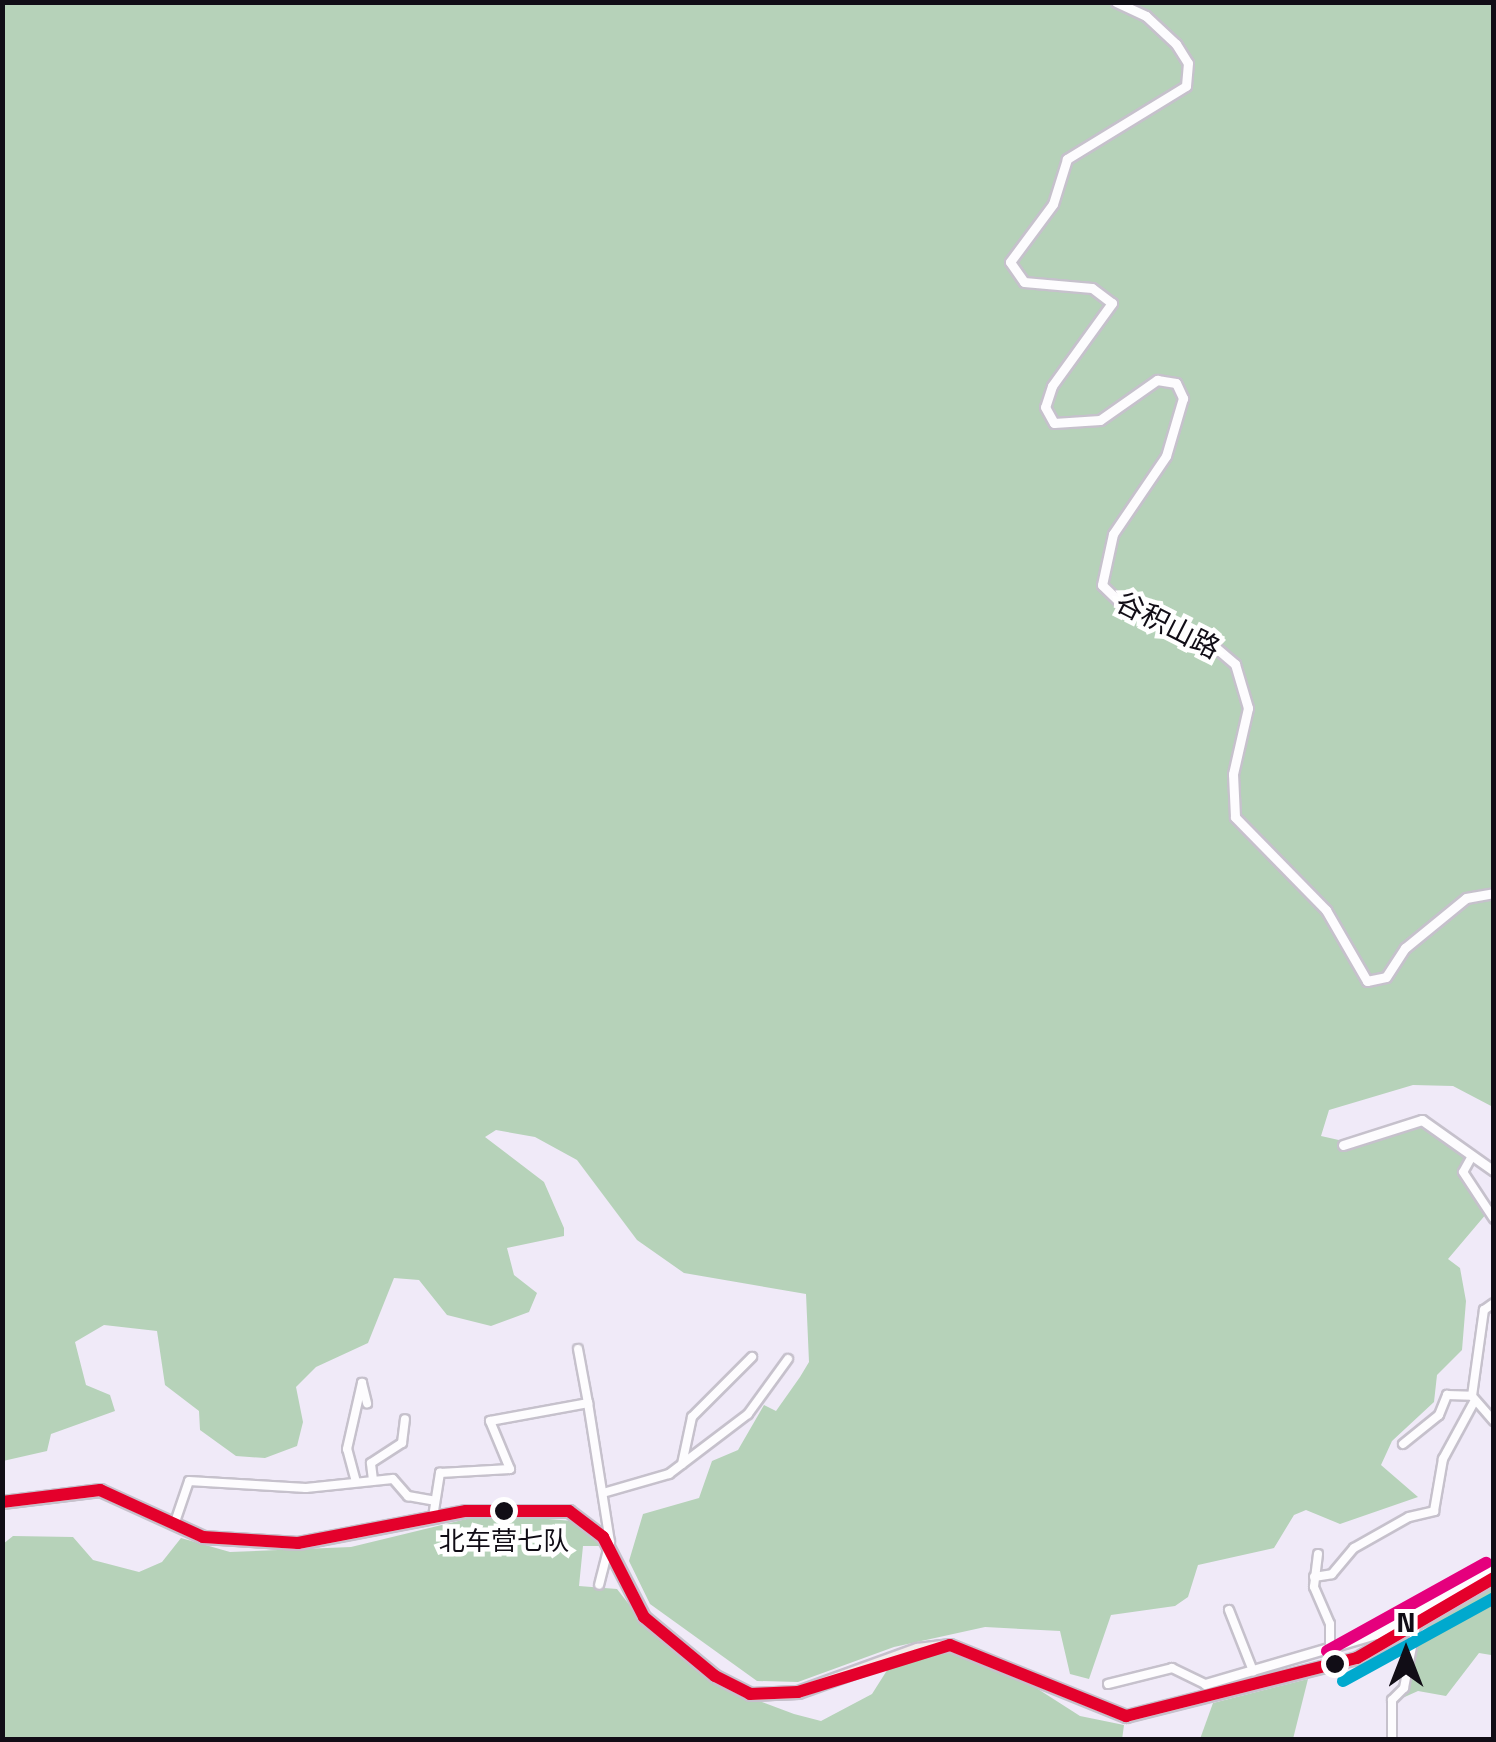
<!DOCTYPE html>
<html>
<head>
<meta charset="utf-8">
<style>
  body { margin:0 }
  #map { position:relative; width:1496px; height:1742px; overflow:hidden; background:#f0eaf8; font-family:"Titillium Web","Noto Sans SC",sans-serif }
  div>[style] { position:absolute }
  .forest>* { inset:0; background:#b6d2b9 }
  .roads { filter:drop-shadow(2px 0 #c6c1cc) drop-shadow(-2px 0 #c6c1cc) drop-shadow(0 2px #c6c1cc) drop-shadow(0 -2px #c6c1cc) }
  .minor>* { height:8px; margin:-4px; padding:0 4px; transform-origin:4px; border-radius:4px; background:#fdfcfe }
  .tertiary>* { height:9px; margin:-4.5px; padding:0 4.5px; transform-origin:4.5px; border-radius:4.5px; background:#fdfcfe }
  .primary>* { height:11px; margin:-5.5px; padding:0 5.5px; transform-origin:5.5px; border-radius:5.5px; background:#f3ecea }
  .bus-1>* { height:12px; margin:-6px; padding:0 6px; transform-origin:6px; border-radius:6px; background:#e4002b }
  .bus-2>* { height:12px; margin:-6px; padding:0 6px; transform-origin:6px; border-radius:6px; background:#00a9ce }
  .bus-3>* { height:12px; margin:-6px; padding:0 6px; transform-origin:6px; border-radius:6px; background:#e5007d }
  .dots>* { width:28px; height:28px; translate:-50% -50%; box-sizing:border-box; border:5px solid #fff; border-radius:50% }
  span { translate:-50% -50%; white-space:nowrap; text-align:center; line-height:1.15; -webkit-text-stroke:9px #fff; paint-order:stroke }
  .bus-label { font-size:26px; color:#110d16 }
  .street-label { font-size:28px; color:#110d16 }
  .frame { position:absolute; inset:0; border:5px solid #110d16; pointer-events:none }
  .north { position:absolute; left:1356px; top:1602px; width:100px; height:100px; -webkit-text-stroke:8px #fff; paint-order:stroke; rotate:0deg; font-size:28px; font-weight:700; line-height:40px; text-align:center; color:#110d16 }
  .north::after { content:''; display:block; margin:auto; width:35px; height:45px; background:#110d16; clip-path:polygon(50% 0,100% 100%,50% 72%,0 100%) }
</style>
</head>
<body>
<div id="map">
  <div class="forest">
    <div style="clip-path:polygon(2px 3px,1493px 3px,1493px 1107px,1453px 1086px,1413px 1085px,1329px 1110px,1321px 1136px,1352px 1143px,1418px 1122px,1468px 1152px,1461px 1164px,1487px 1213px,1448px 1259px,1460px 1268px,1466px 1301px,1462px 1350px,1437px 1375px,1434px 1402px,1392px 1441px,1381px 1465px,1418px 1497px,1340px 1524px,1306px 1510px,1294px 1515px,1274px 1548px,1198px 1565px,1188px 1597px,1175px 1606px,1111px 1615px,1089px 1679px,1070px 1674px,1060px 1631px,985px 1627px,894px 1647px,798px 1682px,757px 1681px,650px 1604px,629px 1561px,643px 1514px,699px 1498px,712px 1461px,738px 1450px,764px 1405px,776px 1411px,800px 1377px,809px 1362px,806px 1294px,684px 1273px,637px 1240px,577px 1160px,535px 1137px,496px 1130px,485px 1137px,544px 1182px,564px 1228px,564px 1236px,507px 1248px,514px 1275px,537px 1293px,529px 1312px,491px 1326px,447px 1315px,419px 1280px,394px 1278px,368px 1343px,316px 1367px,296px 1387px,303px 1422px,297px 1446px,265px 1458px,236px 1456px,200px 1430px,199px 1411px,165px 1385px,157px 1331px,104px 1325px,75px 1342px,86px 1385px,110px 1395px,115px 1411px,51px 1434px,47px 1451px,3px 1461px)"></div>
    <div style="clip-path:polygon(487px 1514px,573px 1521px,601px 1546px,583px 1546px,579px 1586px,617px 1589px,642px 1621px,754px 1699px,794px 1714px,821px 1721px,872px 1694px,891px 1664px,950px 1649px,1002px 1666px,1080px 1716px,1124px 1725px,1122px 1740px,3px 1740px,3px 1544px,13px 1536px,73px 1537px,93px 1560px,139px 1572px,162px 1562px,181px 1538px,230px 1552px,351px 1547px)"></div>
    <div style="clip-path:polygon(1493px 1585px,1493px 1681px,1491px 1655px,1479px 1653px,1446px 1696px,1418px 1691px,1398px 1700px,1409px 1645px,1441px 1613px)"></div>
    <div style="clip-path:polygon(1308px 1679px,1293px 1739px,1200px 1739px,1213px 1703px)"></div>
  </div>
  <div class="roads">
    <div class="minor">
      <div style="left:1472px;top:1156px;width:18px;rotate:119deg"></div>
      <div style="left:1463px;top:1172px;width:56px;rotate:56.6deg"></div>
      <div style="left:578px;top:1349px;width:55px;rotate:79.5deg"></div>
      <div style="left:1472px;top:1396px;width:87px;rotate:-82.1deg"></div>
      <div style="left:1484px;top:1310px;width:12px;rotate:-35deg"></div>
      <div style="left:1403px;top:1444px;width:46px;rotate:-38.9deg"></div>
      <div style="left:1439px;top:1415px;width:22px;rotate:-68deg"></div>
      <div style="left:1447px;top:1395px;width:25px;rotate:2deg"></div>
      <div style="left:1472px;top:1396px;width:33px;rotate:49deg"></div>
      <div style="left:682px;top:1464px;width:48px;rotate:-78deg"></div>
      <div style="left:692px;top:1417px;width:85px;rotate:-45deg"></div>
      <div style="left:373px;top:1480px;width:17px;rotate:-97deg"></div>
      <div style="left:371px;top:1463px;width:37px;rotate:-33deg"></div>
      <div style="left:402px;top:1443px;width:24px;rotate:-83deg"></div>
      <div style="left:356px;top:1482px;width:34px;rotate:-105deg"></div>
      <div style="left:347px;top:1449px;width:68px;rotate:-77.2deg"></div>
      <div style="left:362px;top:1383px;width:21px;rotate:76deg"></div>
      <div style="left:603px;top:1493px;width:69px;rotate:-16.1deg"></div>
      <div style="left:669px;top:1474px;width:99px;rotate:-37.2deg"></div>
      <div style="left:748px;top:1414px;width:68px;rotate:-54deg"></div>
      <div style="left:433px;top:1517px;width:45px;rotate:-81deg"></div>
      <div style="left:440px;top:1473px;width:70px;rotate:-3.3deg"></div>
      <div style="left:510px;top:1469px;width:52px;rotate:-112.6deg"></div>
      <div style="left:490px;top:1421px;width:100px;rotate:-10.4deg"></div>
      <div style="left:588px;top:1403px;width:141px;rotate:81deg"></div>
      <div style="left:610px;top:1542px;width:44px;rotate:104.3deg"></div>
      <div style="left:174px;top:1525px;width:46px;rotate:-71.2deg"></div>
      <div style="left:189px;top:1481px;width:117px;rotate:3.4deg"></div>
      <div style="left:306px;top:1488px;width:87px;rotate:-5.9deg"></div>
      <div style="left:393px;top:1479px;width:23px;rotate:49deg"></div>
      <div style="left:408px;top:1496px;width:27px;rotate:10deg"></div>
      <div style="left:1318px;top:1554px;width:33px;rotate:97deg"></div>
      <div style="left:1314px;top:1587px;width:40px;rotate:66.6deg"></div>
      <div style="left:1330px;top:1624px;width:26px;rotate:90deg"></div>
      <div style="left:1314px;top:1577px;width:18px;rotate:-9deg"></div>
      <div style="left:1332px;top:1574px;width:34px;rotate:-50deg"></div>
      <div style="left:1354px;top:1548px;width:63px;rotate:-29.4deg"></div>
      <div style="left:1409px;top:1517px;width:26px;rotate:-13deg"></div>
      <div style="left:1434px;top:1511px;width:53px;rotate:-80.2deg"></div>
      <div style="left:1443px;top:1459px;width:65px;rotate:-61.5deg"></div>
      <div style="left:1229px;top:1610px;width:66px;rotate:68.5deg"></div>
      <div style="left:1108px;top:1684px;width:66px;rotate:-14deg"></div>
      <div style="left:1172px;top:1668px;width:37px;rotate:26deg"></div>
      <div style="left:1392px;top:1740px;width:40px;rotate:-90deg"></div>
      <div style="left:1392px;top:1700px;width:17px;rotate:-45deg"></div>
      <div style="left:1404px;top:1688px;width:68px;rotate:-79deg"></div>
    </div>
    <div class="tertiary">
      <div style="left:1116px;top:2px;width:33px;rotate:25deg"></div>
      <div style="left:1146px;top:16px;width:41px;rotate:43deg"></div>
      <div style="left:1176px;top:44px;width:22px;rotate:58deg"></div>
      <div style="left:1188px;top:63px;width:23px;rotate:95deg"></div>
      <div style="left:1186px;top:86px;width:140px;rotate:148.5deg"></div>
      <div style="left:1067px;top:159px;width:47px;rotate:107.3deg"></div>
      <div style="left:1053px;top:204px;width:72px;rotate:126.6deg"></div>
      <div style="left:1010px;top:262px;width:24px;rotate:55deg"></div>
      <div style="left:1024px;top:282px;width:68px;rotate:5deg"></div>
      <div style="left:1092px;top:288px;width:25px;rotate:37deg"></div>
      <div style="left:1112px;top:303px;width:102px;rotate:125.9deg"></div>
      <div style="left:1052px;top:386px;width:22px;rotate:108deg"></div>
      <div style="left:1045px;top:407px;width:18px;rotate:61deg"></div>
      <div style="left:1054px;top:423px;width:46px;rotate:-3.7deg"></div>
      <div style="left:1100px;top:420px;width:70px;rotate:-35.1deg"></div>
      <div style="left:1157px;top:380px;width:19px;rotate:9deg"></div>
      <div style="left:1176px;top:383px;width:17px;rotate:65deg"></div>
      <div style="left:1183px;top:398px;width:60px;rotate:106.3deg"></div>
      <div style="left:1166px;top:456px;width:94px;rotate:124.2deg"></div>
      <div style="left:1113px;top:534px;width:52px;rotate:102.2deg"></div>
      <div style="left:1102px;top:585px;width:36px;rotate:44deg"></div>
      <div style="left:1128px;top:610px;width:77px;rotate:18.9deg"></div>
      <div style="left:1201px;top:635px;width:45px;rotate:40.5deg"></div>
      <div style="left:1235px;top:664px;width:46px;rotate:73.5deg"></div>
      <div style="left:1248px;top:708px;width:68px;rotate:102.8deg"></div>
      <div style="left:1233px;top:774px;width:43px;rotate:87.3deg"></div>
      <div style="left:1235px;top:817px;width:130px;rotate:45.6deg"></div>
      <div style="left:1326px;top:910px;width:82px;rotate:60deg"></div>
      <div style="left:1367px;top:981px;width:19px;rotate:-12deg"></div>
      <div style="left:1386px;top:977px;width:35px;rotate:-57deg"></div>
      <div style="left:1405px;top:948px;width:79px;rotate:-39.3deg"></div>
      <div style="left:1466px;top:898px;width:28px;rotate:-10deg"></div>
      <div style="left:1343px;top:1145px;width:83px;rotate:-17.6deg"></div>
      <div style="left:1422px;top:1120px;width:88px;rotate:35.3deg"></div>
      <div style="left:1205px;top:1684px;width:178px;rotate:-16.3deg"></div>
      <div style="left:1376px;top:1634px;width:136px;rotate:-30deg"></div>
    </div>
    <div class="primary">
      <div style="left:2px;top:1502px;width:99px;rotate:-7deg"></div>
      <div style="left:100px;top:1490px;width:113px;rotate:24.5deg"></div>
      <div style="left:203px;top:1537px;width:95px;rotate:3.6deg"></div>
      <div style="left:298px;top:1543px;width:171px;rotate:-10.8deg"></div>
      <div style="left:466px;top:1511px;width:103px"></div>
      <div style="left:569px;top:1511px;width:43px;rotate:37.4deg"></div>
      <div style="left:603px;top:1537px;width:90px;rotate:62.9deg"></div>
      <div style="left:644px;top:1617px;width:92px;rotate:39.7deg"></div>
      <div style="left:715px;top:1676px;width:39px;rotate:27deg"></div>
      <div style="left:750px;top:1694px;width:48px;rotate:-2.4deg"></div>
      <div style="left:798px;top:1692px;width:127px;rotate:-19.9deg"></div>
      <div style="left:917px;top:1649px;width:33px;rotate:-7deg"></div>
      <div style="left:950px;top:1645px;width:190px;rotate:22deg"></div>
      <div style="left:1126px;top:1716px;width:238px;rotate:-14.1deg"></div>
      <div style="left:1357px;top:1658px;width:159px;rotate:-30.3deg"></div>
    </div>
  </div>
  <div class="bus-1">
    <div style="left:2px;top:1502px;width:99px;rotate:-7deg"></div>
    <div style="left:100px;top:1490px;width:113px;rotate:24.5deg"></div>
    <div style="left:203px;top:1537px;width:95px;rotate:3.6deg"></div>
    <div style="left:298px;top:1543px;width:171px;rotate:-10.8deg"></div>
    <div style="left:466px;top:1511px;width:103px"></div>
    <div style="left:569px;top:1511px;width:43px;rotate:37.4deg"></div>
    <div style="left:603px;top:1537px;width:90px;rotate:62.9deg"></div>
    <div style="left:644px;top:1617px;width:92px;rotate:39.7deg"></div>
    <div style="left:715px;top:1676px;width:39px;rotate:27deg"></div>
    <div style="left:750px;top:1694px;width:48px;rotate:-2.4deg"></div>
    <div style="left:798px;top:1692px;width:159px;rotate:-17.2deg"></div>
    <div style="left:950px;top:1645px;width:190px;rotate:22deg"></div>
    <div style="left:1126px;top:1716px;width:238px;rotate:-14.1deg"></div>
    <div style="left:1357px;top:1658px;width:159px;rotate:-30.3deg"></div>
  </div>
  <div class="bus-2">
    <div style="left:1343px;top:1681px;width:172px;rotate:-28.8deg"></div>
  </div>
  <div class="bus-3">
    <div style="left:1327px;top:1651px;width:182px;rotate:-29deg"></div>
  </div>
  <div class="dots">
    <div style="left:504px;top:1511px;background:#110d16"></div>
    <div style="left:1335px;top:1664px;background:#110d16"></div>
  </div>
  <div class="bus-label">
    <span style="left:504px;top:1541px">北车营七队</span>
  </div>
  <div class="street-label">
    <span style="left:1168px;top:625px;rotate:27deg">谷积山路</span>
  </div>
  <div class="frame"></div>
  <div class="north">N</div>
</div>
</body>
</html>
